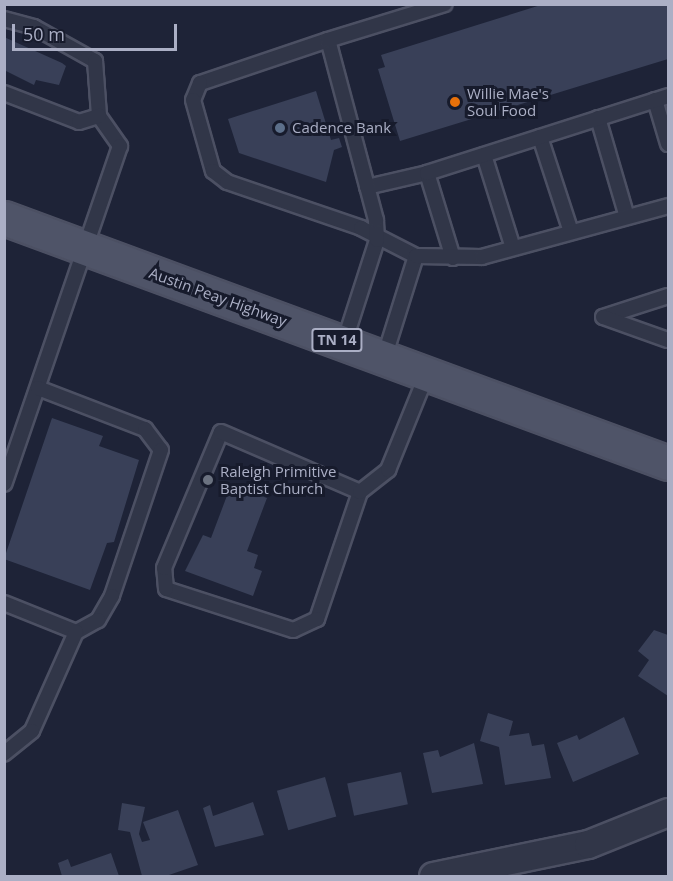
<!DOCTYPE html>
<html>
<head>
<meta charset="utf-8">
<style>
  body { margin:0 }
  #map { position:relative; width:673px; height:881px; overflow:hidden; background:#1e2337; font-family:"Open Sans",sans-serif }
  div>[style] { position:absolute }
  .building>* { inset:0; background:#394058; transform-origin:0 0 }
  .roads { filter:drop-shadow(2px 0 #4c5063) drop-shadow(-2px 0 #4c5063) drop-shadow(0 2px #4c5063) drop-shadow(0 -2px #4c5063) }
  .lane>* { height:14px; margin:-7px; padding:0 7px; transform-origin:7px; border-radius:7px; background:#313648 }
  .street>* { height:27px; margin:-13.5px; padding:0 13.5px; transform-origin:13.5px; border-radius:13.5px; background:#313648 }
  .primary>* { height:33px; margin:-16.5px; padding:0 16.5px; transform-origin:16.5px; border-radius:16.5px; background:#4f5468 }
  .dots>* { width:16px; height:16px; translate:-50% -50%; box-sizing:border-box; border:3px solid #171b2c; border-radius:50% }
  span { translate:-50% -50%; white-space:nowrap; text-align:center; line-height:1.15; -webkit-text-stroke:6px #171b2c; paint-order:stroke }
  .shield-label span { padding:2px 4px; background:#171b2c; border:2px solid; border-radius:4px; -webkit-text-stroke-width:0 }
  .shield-label { font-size:14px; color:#abafc5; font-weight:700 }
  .poi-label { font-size:15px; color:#abafc5 }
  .left { translate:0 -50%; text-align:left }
  .street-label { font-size:15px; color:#abafc5 }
  .frame { position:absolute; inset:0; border:6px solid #abafc5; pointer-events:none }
  .scale { position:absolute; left:12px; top:24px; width:165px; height:27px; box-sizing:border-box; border:3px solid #abafc5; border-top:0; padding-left:8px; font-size:18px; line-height:21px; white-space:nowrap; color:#abafc5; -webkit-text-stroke:4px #171b2c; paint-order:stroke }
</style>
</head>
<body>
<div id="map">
  <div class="building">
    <div style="clip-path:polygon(544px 4px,668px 4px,668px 59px,400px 141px,378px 69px,385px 67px,381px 55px)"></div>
    <div style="clip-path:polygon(4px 37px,62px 63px,66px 66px,59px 85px,36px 80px,34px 85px,4px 70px)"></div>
    <div style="clip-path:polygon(316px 91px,331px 140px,339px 138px,342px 147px,334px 150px,326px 182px,239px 153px,228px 119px)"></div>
    <div style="clip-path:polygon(52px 418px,103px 436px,99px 446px,139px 460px,114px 542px,107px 543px,90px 590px,4px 559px)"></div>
    <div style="clip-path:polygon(231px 485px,267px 498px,247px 551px,258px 555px,254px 568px,262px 571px,253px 596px,185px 571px,203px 535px,211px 538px)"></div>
    <div style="clip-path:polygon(654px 630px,668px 635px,668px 696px,638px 676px,649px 660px,638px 651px)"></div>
    <div style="clip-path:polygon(488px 713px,513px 721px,509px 736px,529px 733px,532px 746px,544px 744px,551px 778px,505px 785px,499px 747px,480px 741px)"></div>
    <div style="clip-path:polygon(624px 717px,639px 754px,573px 782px,557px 743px,577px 735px,579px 740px)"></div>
    <div style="clip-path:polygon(474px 743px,483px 784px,432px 793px,423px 753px,438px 750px,440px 757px)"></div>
    <div style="left:401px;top:772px;width:33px;height:55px;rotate:78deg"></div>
    <div style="left:325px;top:777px;width:41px;height:50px;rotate:74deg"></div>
    <div style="clip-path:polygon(253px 802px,264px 835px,215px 847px,203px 808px,210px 805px,213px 816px)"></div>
    <div style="clip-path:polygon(122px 803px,145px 807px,139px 834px,142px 842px,150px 840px,143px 822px,178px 810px,198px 865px,166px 876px,142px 876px,130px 832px,118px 830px)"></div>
    <div style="clip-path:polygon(111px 853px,119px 876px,62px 876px,58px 863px,68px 859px,71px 867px)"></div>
  </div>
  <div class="roads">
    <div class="lane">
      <div style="left:4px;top:19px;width:31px;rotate:15deg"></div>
      <div style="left:34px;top:27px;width:70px;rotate:29.1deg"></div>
      <div style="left:95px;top:61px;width:55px;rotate:85.8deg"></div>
      <div style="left:99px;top:116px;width:37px;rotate:55deg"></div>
      <div style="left:120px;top:146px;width:357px;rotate:108.9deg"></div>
      <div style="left:328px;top:40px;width:135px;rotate:161.4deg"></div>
      <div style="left:200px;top:83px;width:18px;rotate:112deg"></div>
      <div style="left:193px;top:100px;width:74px;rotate:74.3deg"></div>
      <div style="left:213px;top:171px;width:18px;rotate:38deg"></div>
      <div style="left:227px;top:182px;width:142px;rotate:18.9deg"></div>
      <div style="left:361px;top:228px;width:62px;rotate:27deg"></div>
      <div style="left:4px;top:93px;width:80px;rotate:21.1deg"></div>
      <div style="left:79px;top:122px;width:21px;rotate:-17deg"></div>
      <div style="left:655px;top:100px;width:46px;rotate:73.5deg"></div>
      <div style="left:598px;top:118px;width:103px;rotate:73.7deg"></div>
      <div style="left:540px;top:137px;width:100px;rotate:71.9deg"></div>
      <div style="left:484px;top:155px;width:97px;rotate:72.7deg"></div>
      <div style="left:367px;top:187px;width:62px;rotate:-13.1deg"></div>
      <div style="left:453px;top:258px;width:89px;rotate:-107deg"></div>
      <div style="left:427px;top:173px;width:253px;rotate:-17.7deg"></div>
      <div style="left:668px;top:296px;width:68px;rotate:162.1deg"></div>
      <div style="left:603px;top:317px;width:69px;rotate:19.5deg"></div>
      <div style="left:344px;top:343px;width:108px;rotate:-72.2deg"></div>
      <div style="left:377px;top:240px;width:20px;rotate:-93deg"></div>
      <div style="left:376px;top:220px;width:186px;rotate:-104.9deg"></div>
      <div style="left:328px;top:40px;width:122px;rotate:-17.1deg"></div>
      <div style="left:384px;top:358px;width:107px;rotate:-72.6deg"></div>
      <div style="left:416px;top:256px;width:66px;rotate:0.9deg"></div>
      <div style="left:482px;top:257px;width:193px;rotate:-15.3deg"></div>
      <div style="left:38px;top:388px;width:115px;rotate:21deg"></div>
      <div style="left:145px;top:429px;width:26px;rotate:53deg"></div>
      <div style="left:161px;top:450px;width:154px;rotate:108.6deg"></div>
      <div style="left:112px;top:596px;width:28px;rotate:120deg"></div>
      <div style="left:98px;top:620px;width:25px;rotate:151deg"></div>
      <div style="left:360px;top:492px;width:134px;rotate:108.7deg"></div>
      <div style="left:317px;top:619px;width:26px;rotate:155deg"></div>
      <div style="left:293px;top:630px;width:133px;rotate:-162.1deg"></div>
      <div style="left:166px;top:589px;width:21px;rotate:-95deg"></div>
      <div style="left:164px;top:568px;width:147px;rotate:-67.3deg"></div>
      <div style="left:221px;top:432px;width:151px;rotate:23.3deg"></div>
      <div style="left:360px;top:492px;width:36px;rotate:-38deg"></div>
      <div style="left:388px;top:470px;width:104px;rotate:-67.9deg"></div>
      <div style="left:4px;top:603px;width:78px;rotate:21.9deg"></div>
      <div style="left:76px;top:632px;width:108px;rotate:114deg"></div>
      <div style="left:32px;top:731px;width:36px;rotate:141deg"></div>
    </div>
    <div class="street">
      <div style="left:433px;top:876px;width:158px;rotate:-11.7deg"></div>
      <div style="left:588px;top:844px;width:86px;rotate:-21.8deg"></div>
    </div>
    <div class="primary">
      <div style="left:4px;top:218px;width:708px;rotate:20.25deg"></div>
    </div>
  </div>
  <div class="dots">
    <div style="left:455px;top:102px;background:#e8710a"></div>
    <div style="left:280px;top:128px;background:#5c6f8a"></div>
    <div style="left:208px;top:480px;background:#6b7280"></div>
  </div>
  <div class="shield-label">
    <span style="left:337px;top:340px">TN 14</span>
  </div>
  <div class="poi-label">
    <span class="left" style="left:467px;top:102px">Willie Mae's<br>Soul Food</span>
    <span class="left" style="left:292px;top:128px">Cadence Bank</span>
    <span class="left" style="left:220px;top:480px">Raleigh Primitive<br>Baptist Church</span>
  </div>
  <div class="street-label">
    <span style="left:218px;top:297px;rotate:20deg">Austin Peay Highway</span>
  </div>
  <div class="frame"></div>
  <div class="scale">50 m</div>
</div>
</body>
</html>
